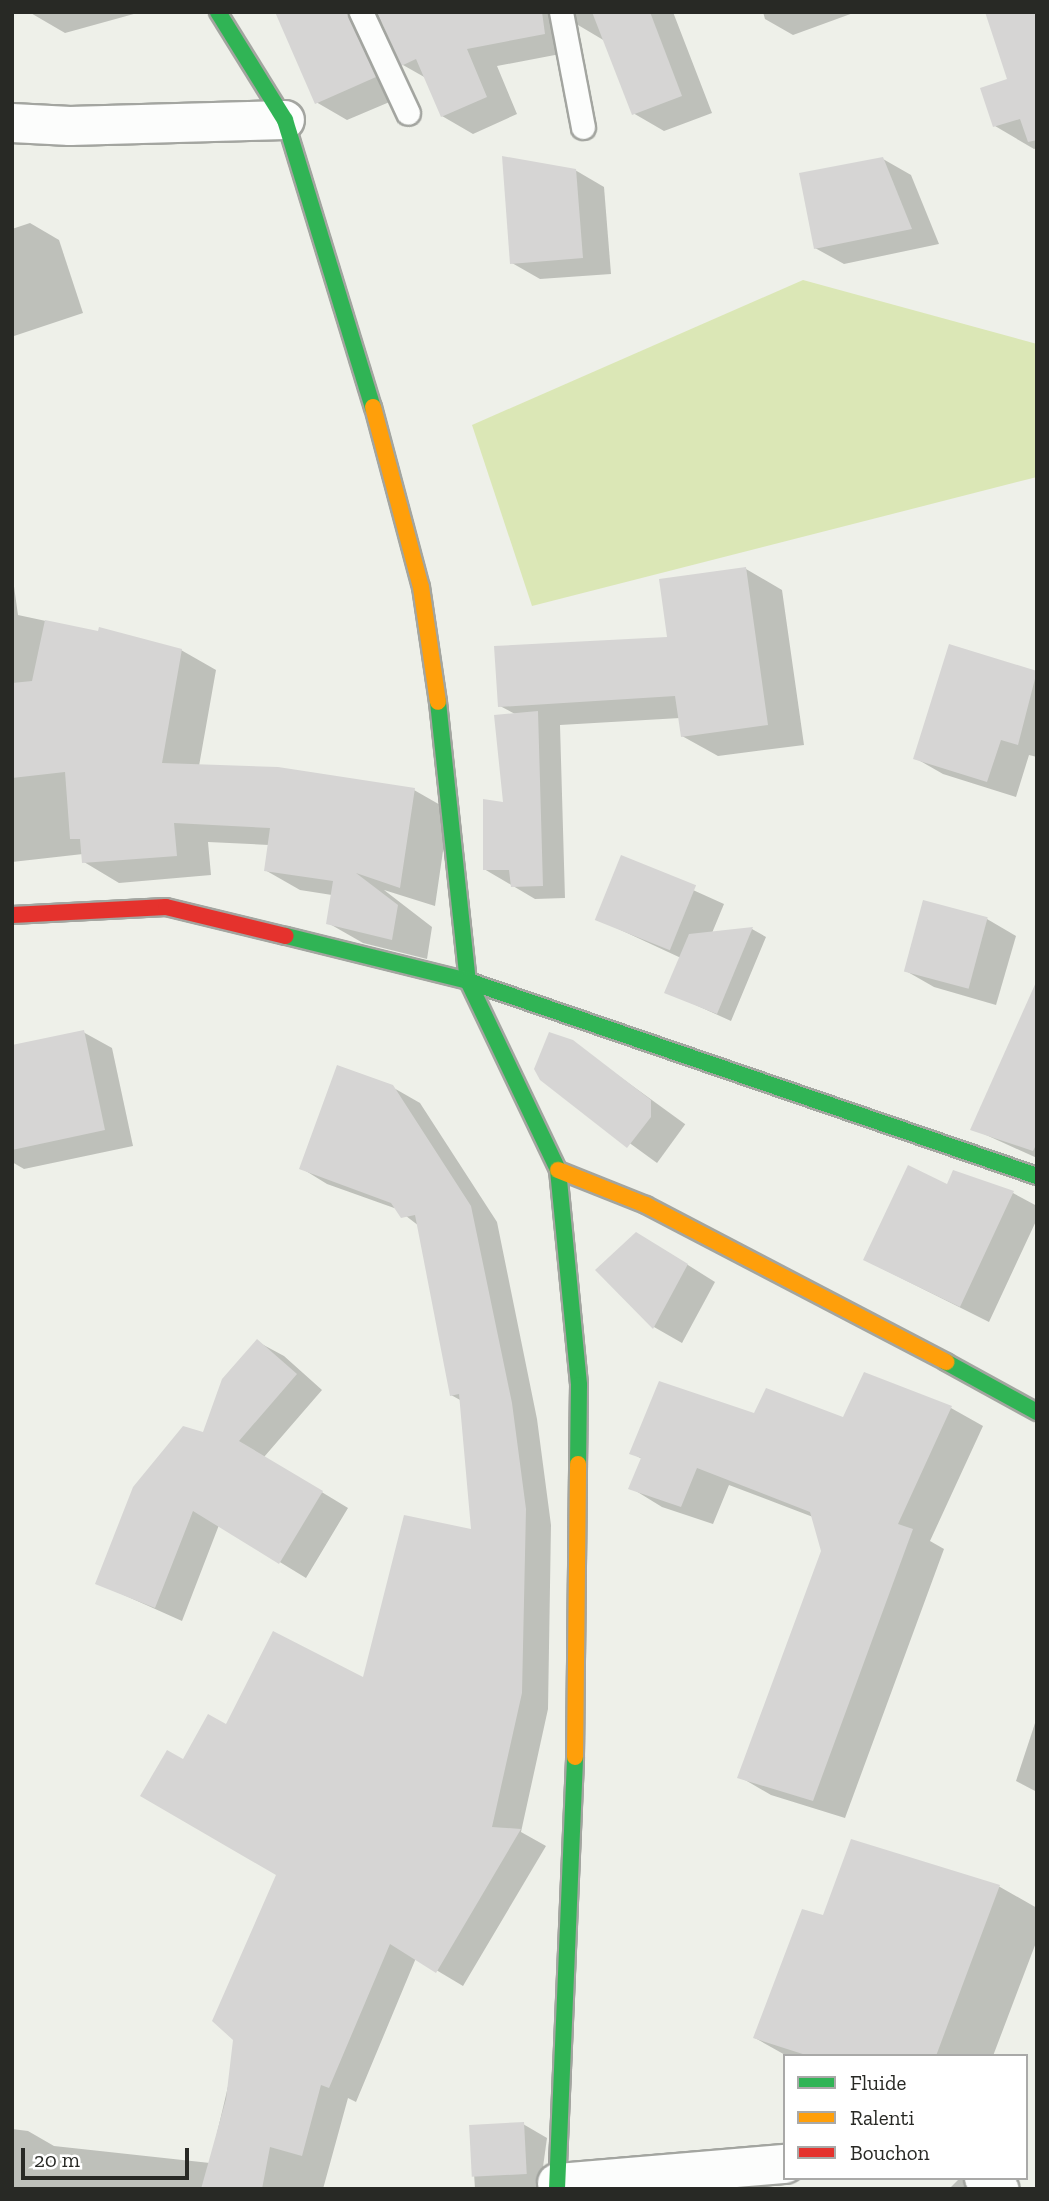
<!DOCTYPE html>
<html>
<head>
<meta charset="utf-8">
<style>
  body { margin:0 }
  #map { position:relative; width:1049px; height:2201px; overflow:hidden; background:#eef0e9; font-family:"Zilla Slab",serif }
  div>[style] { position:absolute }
  .green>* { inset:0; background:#dbe7b6 }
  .shadow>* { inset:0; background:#0003; transform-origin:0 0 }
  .building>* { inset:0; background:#d6d5d4; transform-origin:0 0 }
  .roads { filter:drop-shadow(2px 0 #a3a5a0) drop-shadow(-2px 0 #a3a5a0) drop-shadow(0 2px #a3a5a0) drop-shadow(0 -2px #a3a5a0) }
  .lane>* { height:23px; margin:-11.5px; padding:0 11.5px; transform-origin:11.5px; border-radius:11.5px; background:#fcfdfc }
  .street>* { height:38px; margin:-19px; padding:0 19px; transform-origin:19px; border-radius:19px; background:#fcfdfc }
  .fast>* { height:16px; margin:-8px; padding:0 8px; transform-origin:8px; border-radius:8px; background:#30b455 }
  .slow>* { height:16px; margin:-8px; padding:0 8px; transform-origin:8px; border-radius:8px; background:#ff9f0a }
  .jam>* { height:16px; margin:-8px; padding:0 8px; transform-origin:8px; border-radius:8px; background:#e5322d }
  span { translate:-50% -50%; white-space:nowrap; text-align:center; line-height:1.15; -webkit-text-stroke:5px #fff; paint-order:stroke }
  .frame { position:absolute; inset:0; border:14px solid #282925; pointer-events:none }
  .legend { position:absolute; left:783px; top:2054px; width:245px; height:126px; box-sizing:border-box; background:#fff; border:2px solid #a9a9a8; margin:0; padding:9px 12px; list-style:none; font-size:21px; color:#282925 }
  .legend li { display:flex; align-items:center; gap:14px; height:35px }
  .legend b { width:35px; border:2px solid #a9a9a8 }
  .scale { position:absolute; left:21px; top:2148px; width:168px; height:32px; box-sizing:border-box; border:4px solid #282925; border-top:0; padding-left:9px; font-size:21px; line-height:24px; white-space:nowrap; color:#282925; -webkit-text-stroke:5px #fff; paint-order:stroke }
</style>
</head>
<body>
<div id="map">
  <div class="green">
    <div style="clip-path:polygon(803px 280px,1037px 344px,1037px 477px,532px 606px,472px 425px)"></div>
  </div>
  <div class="shadow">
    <div style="clip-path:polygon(29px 12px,141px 12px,65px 33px)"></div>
    <div style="clip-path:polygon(277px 12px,673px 12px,712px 113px,664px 131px,633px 113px,605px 41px,578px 25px,581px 50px,497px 66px,517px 114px,473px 134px,442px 116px,426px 78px,403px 65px,382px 20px,378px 36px,406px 95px,347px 120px,316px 102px)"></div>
    <div style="clip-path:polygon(763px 12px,856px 12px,793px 35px,765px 19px)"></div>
    <div style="clip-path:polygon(1037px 12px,1037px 148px,1034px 149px,995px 126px)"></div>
    <div style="clip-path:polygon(883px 159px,911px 175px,939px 244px,844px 264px,815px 248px)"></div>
    <div style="clip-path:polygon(575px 170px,604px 187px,611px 274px,540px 279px,512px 263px)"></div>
    <div style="clip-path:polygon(30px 223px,59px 240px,83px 313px,14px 336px,12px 229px)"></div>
    <div style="clip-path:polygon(746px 569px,782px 590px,804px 745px,718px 756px,682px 736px,680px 718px,560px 725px,565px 898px,535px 899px,484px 869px,505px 804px,515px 714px,500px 706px,669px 639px)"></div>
    <div style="clip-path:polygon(12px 572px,18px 615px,181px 650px,216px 670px,199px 766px,414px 790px,449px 810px,435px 906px,384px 890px,432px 927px,427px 959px,363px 943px,328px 923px,332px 895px,300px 890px,265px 870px,269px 845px,208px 842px,211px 875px,119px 883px,84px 862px,83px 854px,12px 862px)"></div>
    <div style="clip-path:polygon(950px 646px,1037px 673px,1037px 757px,1029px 755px,1016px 797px,943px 774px,915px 758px)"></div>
    <div style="clip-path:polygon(622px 858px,724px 904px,712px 933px,752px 929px,766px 937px,731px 1021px,667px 992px,681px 958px,597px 919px)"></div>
    <div style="clip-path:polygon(987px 919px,1016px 936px,996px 1005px,934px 987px,906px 971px)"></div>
    <div style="clip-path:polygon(83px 1032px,112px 1048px,133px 1146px,24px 1169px,12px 1162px,12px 1047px)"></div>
    <div style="left:572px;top:1042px;width:140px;height:48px;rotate:36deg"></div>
    <div style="clip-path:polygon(1037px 1065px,1037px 1158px,973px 1129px)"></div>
    <div style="clip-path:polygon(392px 1087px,420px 1103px,497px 1222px,537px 1419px,551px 1525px,548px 1709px,521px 1832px,546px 1846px,463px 1986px,416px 1958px,356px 2102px,348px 2098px,323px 2189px,12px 2189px,12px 2129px,28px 2131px,54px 2146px,210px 2163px,278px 1874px,184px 1761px,226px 1726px,364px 1680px,473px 1531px,462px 1401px,451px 1395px,419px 1226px,397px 1209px,327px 1184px,301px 1168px)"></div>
    <div style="clip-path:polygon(954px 1172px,1013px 1193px,1037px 1206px,1037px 1219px,989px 1322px,865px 1260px,948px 1186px)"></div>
    <div style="clip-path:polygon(664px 1250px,715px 1282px,682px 1343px,654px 1327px,598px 1270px)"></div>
    <div style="clip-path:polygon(258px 1342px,284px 1356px,322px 1390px,264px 1457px,348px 1508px,306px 1578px,219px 1525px,182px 1621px,97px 1583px,204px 1434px)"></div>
    <div style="clip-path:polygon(951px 1408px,983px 1426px,930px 1541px,944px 1549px,845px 1818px,771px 1795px,740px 1777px,823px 1551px,813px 1517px,729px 1485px,713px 1524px,662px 1507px,631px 1488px,642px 1459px,631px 1453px,755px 1415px,844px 1419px)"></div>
    <div style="clip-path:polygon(1037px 1717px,1037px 1792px,1016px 1781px)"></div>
    <div style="clip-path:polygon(852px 1841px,1000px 1887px,1037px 1908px,1037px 1940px,993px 2056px,787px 2056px,755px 2038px,824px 1917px)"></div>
    <div style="clip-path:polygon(523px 2124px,547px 2138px,540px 2189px,475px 2189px,471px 2127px)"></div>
    <div style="clip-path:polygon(960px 2178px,978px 2189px,949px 2189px)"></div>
  </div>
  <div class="building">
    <div style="clip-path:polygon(275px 12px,347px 12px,376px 77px,315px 104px)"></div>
    <div style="clip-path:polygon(377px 12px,542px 12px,545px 34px,467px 49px,487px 97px,441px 117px,416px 59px,401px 66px)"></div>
    <div style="clip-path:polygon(592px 12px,650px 12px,682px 96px,632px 115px)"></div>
    <div style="clip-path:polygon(985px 12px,1037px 12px,1037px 140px,1028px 142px,1020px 119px,993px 127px,980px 88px,1007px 79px)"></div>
    <div style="clip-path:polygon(502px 156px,576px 169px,583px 258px,510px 264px)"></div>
    <div style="clip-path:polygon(883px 157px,912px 229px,814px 249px,799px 173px)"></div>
    <div style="clip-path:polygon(746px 567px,768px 725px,681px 737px,675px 696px,498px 707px,494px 646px,667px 637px,659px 579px)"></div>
    <div style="clip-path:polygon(45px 620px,98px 631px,99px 627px,182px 649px,162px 763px,278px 767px,415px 788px,400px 888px,356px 873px,398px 905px,392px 940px,326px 924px,333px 881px,264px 871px,270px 828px,174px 823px,177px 856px,82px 863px,80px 839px,70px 839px,65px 772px,12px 778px,12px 683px,32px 681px)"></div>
    <div style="clip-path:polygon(949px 644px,1037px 671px,1018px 745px,1001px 740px,987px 782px,913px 759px)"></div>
    <div style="clip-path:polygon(538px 711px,543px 886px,511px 887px,509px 870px,483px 870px,483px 799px,503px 802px,494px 715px)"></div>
    <div style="left:621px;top:855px;width:81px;height:70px;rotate:22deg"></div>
    <div style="left:923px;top:900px;width:67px;height:74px;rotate:15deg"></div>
    <div style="clip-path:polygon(753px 927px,717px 1014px,664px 993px,689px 934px)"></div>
    <div style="clip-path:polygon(1037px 980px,1037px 1143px,1033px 1151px,970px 1130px)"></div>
    <div style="clip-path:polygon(84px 1030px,105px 1130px,12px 1150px,12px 1045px)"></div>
    <div style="clip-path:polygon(549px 1032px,573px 1040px,651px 1100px,651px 1117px,627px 1148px,540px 1080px,534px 1069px)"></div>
    <div style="clip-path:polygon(337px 1065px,393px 1085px,471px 1206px,512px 1403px,526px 1509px,522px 1693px,492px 1827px,521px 1829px,436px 1973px,390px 1944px,329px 2088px,321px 2085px,302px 2156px,270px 2147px,262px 2189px,201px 2189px,226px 2099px,233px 2040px,212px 2021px,276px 1875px,140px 1796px,167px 1750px,183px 1759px,208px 1714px,226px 1724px,273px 1631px,363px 1677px,404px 1515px,471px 1529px,459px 1394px,450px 1396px,415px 1215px,401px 1218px,391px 1203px,299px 1169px)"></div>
    <div style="clip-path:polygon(908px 1165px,947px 1184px,953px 1170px,1014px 1191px,960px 1307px,863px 1260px)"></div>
    <div style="clip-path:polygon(636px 1232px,688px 1264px,653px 1329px,595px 1270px)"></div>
    <div style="clip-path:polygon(257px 1339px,297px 1374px,239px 1441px,323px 1491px,279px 1564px,193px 1511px,155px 1608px,95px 1584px,133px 1487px,183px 1426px,203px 1432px,222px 1379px)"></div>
    <div style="clip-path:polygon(864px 1372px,952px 1406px,898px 1524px,913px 1529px,813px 1801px,737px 1778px,821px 1551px,810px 1512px,697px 1468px,681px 1507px,628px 1489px,641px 1458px,629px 1454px,659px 1381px,754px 1413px,766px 1388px,843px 1417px)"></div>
    <div style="clip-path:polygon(851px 1839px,1000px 1885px,936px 2056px,809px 2056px,753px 2038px,802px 1909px,823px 1915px)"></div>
    <div style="left:524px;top:2122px;width:52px;height:55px;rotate:87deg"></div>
  </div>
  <div class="roads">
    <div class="lane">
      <div style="left:361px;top:12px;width:111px;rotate:65deg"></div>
      <div style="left:561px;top:12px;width:117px;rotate:79.2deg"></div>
    </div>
    <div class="street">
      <div style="left:12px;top:123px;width:58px;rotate:3deg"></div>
      <div style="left:70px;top:126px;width:215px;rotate:-1.6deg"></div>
      <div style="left:984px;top:2178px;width:19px;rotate:36deg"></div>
      <div style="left:557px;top:2183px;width:229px;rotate:-4.8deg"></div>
    </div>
    <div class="fast">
      <div style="left:218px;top:12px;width:127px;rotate:58.2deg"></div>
      <div style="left:285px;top:120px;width:300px;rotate:73deg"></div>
      <div style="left:438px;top:702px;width:281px;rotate:83.9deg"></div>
      <div style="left:468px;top:981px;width:209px;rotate:64.5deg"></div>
      <div style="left:558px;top:1170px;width:216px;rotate:84.4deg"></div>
      <div style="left:579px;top:1385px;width:79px;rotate:90.7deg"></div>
      <div style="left:286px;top:936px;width:187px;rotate:13.9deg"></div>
      <div style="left:468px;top:981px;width:601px;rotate:18.92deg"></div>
      <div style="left:946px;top:1362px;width:104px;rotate:28.8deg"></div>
      <div style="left:557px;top:2189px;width:432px;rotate:-87.6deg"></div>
    </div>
    <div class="slow">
      <div style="left:373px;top:407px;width:186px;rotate:75.1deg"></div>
      <div style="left:421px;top:587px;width:116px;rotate:81.6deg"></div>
      <div style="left:558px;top:1170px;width:95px;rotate:21.7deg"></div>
      <div style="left:646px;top:1205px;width:339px;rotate:27.6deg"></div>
      <div style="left:575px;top:1757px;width:293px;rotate:-89.4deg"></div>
    </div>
    <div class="jam">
      <div style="left:12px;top:915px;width:154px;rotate:-3deg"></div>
      <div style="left:166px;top:907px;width:123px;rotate:13.6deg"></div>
    </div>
  </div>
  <div class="frame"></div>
  <ul class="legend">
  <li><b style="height:9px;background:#30b455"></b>Fluide</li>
  <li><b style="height:9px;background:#ff9f0a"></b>Ralenti</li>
  <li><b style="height:9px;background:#e5322d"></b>Bouchon</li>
  </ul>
  <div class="scale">20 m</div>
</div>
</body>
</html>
